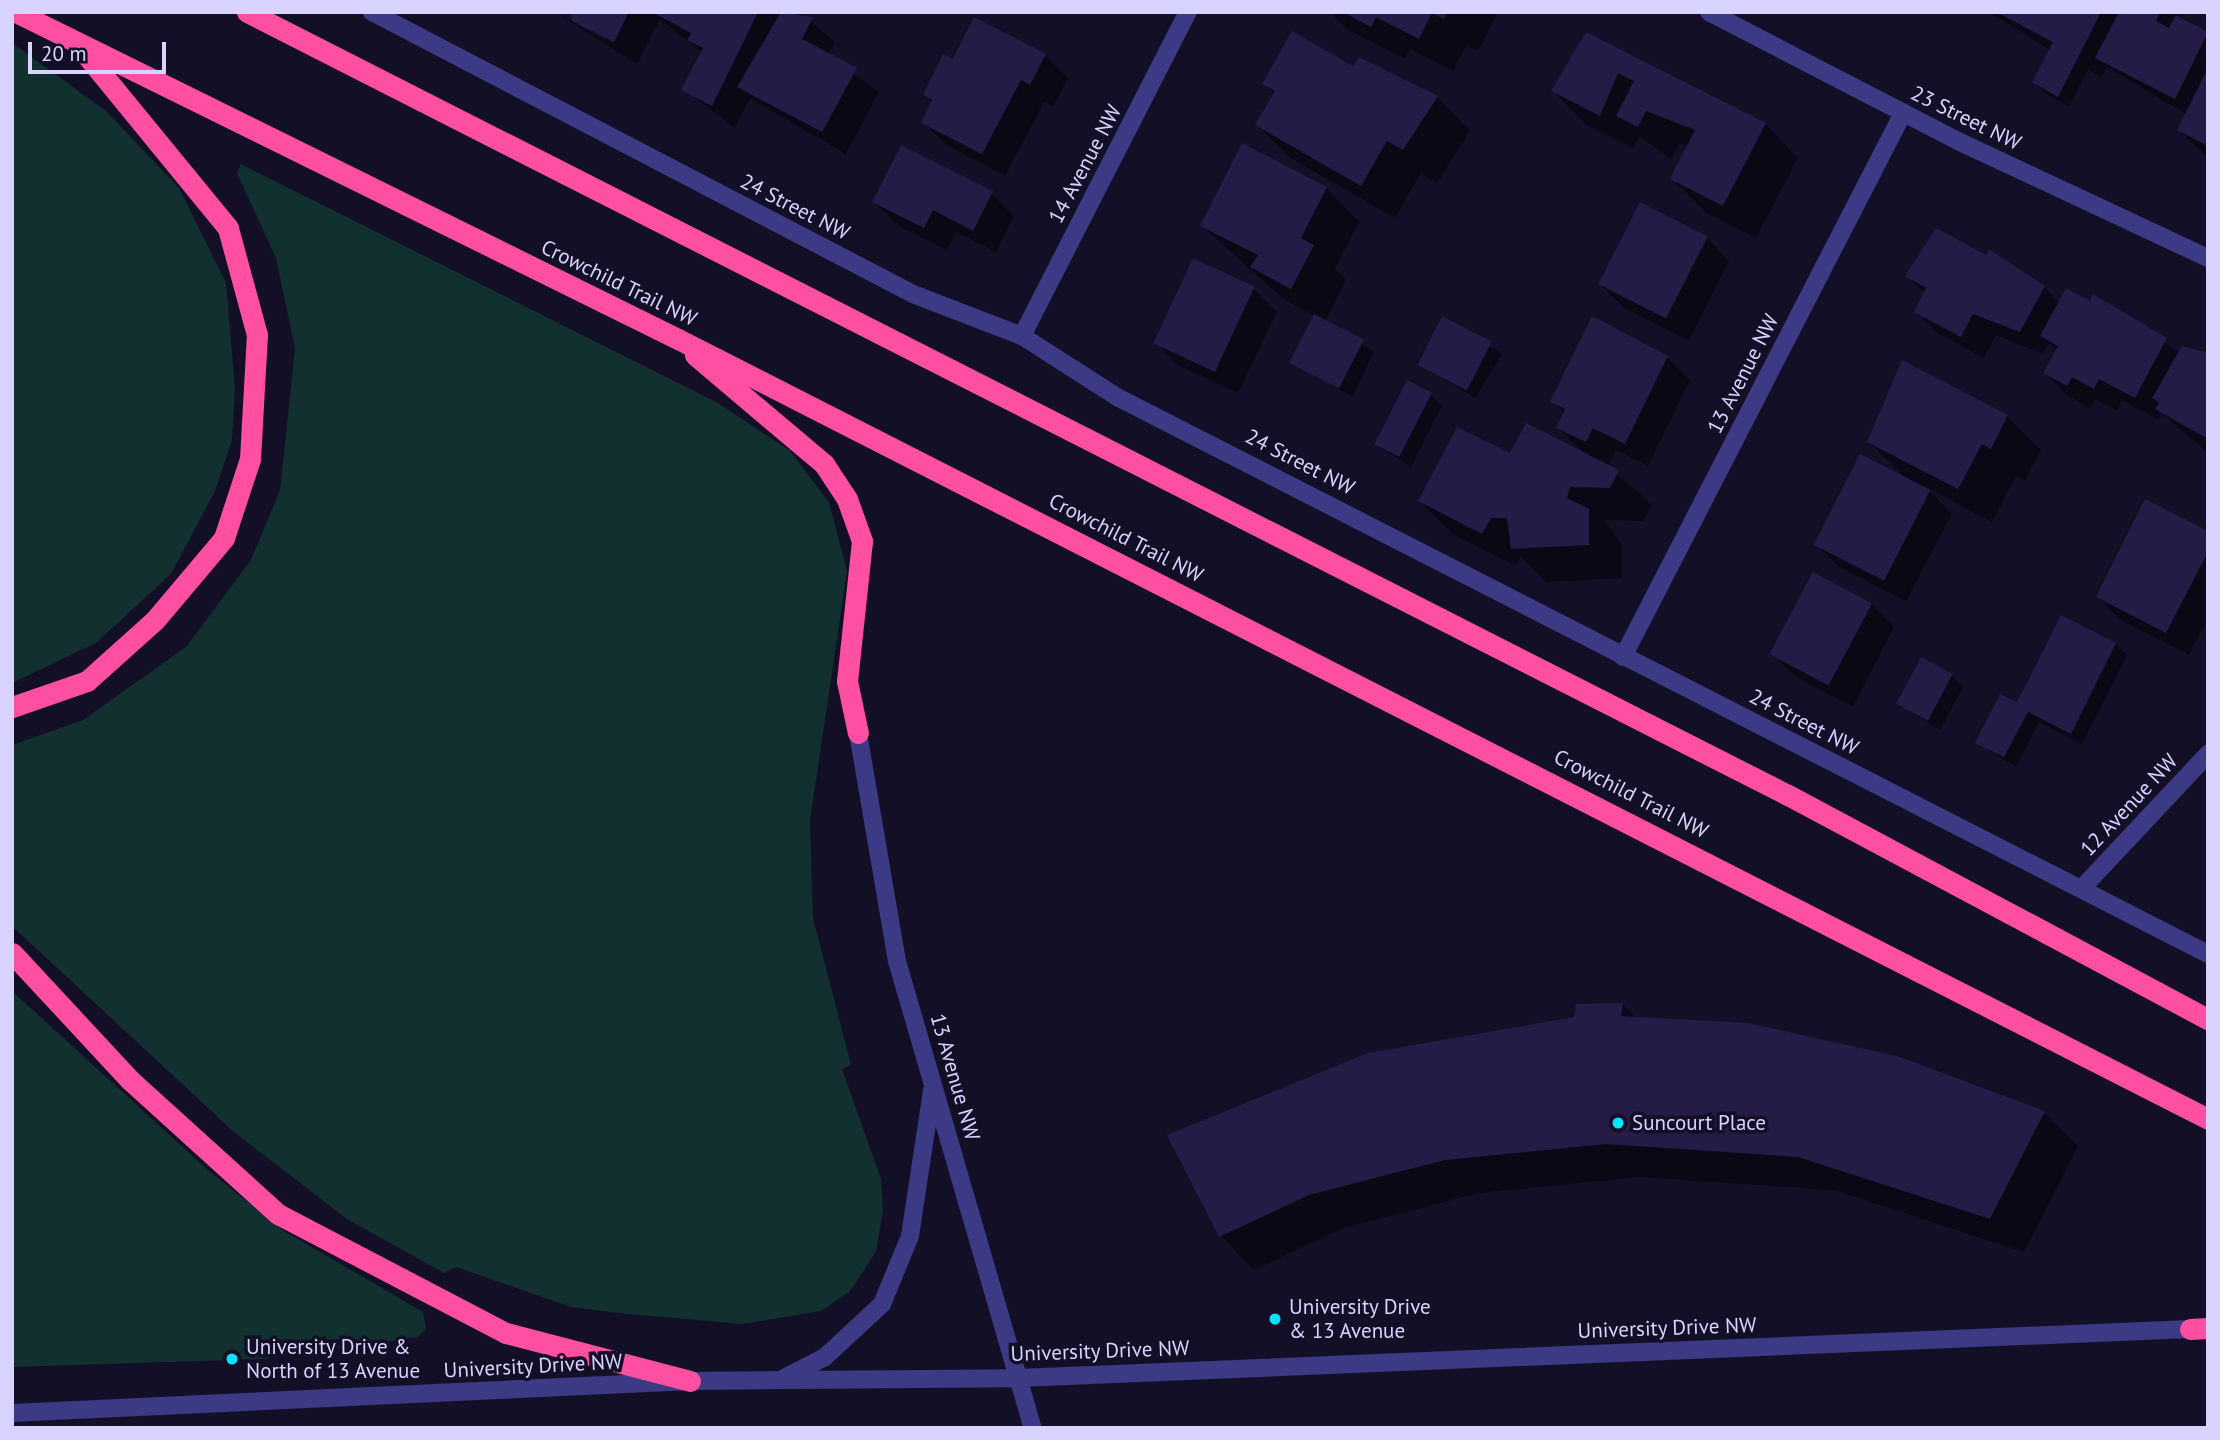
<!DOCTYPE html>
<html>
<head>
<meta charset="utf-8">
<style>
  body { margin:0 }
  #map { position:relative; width:2220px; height:1440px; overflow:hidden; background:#130f26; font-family:"PT Sans",sans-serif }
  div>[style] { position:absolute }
  .green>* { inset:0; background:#12302f }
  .shadow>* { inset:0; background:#0007; transform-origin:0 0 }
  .building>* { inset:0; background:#241b47; transform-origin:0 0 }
  .minor>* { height:18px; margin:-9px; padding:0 9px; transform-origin:9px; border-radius:9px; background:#3d3a85 }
  .highway>* { height:21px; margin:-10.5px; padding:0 10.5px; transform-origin:10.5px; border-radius:10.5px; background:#ff4fa3 }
  .dots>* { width:19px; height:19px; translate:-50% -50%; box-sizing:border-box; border:4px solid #130f26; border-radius:50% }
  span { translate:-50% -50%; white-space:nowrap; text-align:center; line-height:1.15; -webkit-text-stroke:7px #130f26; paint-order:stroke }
  .street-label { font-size:21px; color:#d9d4ff }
  .poi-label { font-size:21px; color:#d9d4ff }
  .left { translate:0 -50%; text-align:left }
  .frame { position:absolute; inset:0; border:14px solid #d9d4ff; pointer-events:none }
  .scale { position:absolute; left:28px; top:42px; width:138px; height:32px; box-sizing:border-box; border:4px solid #d9d4ff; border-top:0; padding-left:9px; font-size:21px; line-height:24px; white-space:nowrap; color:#d9d4ff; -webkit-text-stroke:5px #130f26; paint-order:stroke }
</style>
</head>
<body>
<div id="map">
  <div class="green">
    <div style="clip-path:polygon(12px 43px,106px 111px,179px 188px,226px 283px,235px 388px,232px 440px,215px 491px,171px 574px,96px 643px,12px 683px)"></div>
    <div style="clip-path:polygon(241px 164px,716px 402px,789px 450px,829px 502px,847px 571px,810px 821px,813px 918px,851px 1065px,842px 1069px,881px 1179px,883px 1211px,876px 1251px,863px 1272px,849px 1292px,821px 1311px,742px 1324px,618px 1313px,571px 1307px,456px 1267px,444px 1273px,347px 1219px,234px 1132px,12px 926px,12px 745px,83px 720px,186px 647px,251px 560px,280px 490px,295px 348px,276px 258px,237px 173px)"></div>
    <div style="clip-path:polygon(12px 991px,209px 1171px,284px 1231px,423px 1312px,426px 1329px,418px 1337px,263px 1359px,12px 1367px)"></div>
  </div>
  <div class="shadow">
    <div style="clip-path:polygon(555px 12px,620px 48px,568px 12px,800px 12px,835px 42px,828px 55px,879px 92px,846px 154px,750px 98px,735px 128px,683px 89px,703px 53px,660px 19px,637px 64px)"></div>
    <div style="clip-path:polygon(1330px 12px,1498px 12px,1478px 51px,1466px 46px,1453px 71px,1410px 49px,1405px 59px,1347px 29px)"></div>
    <div style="clip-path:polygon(1989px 12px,2174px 12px,2208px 34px,2208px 159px,2179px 130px,2186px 114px,2107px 67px,2102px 77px,2088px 70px,2069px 106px,2045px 93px,2034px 82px,2050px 50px)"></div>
    <div style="clip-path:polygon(1586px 35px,1765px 124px,1798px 158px,1756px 238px,1706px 212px,1672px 179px,1688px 147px,1680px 143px,1671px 159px,1639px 136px,1634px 148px,1586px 124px,1553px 91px)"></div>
    <div style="clip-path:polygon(1045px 55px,1068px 78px,1053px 106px,1044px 102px,1005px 176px,946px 145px,923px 122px,933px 103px,925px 95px,954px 62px)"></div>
    <div style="clip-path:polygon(1354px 68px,1437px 97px,1470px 131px,1437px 183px,1421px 173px,1395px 218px,1291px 158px,1257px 125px,1275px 94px,1264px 84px)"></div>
    <div style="clip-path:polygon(1326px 188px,1359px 222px,1335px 269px,1346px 280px,1325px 322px,1374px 352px,1352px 397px,1292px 363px,1315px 316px,1286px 301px,1202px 226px)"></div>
    <div style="clip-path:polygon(991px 193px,1014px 216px,996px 252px,956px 232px,947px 250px,897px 225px,874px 202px)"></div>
    <div style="clip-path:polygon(1707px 238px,1729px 261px,1689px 341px,1623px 307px,1600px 284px)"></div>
    <div style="clip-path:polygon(1907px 276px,2044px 287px,2060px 303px,2091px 303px,2094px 297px,2180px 353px,2208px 355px,2208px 453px,2162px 413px,2158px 420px,2122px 400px,2117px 411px,2095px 399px,2090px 408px,2068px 396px,2045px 373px,2057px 351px,2049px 343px,2043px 354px,1996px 335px,1984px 358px,1939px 334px,1916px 311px,1925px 294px)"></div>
    <div style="clip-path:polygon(1254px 289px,1277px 312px,1238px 393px,1178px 365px,1155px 342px)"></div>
    <div style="left:1443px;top:318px;width:69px;height:52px;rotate:31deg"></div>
    <div style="clip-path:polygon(1593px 318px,1667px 357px,1690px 380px,1648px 466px,1616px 450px,1608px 466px,1652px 505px,1643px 521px,1604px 520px,1622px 545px,1622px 578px,1546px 582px,1521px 557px,1516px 566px,1453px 534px,1420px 501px,1511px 456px,1584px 453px,1558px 428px,1565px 414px,1552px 402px)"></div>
    <div style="clip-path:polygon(1431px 395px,1442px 406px,1411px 467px,1376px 444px)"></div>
    <div style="clip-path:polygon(2007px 416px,2041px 450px,2025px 481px,2016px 476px,1992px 522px,1927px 488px,1952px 514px,1906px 601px,1838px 566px,1815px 543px,1905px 478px,1869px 442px)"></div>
    <div style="clip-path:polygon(2208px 533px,2208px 619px,2189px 655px,2121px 620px,2098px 597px)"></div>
    <div style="clip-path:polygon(1871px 604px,1894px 627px,1853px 707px,1795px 676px,1772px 654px)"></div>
    <div style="clip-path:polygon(2115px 644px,2127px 655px,2082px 744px,2039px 722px,2016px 767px,1977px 743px,2018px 705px)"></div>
    <div style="clip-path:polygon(1952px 676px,1963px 687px,1940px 730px,1899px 704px)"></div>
    <div style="clip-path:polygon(1622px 1004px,1636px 1018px,2044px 1113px,2078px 1146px,2024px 1252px,1834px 1190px,1640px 1177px,1479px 1193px,1343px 1228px,1254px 1270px,1221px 1236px,1575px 1019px)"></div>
  </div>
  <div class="building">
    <div style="clip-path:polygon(571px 12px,629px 12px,614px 42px,572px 21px)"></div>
    <div style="clip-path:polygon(652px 12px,758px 12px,712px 106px,681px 90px,703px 48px,687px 40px,691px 33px)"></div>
    <div style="clip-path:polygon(781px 12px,813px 17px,802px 39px,857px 68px,822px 132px,737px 87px)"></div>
    <div style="clip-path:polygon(1343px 12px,1448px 12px,1444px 19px,1432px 13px,1419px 39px,1376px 17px,1371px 27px)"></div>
    <div style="clip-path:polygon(1996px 12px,2101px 12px,2058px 97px,2032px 82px,2053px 42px)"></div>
    <div style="clip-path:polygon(2119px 12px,2160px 12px,2156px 21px,2169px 28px,2176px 15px,2208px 32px,2175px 99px,2095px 58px)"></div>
    <div style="clip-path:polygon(974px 17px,1046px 54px,1030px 85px,1021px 80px,982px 154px,921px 123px,932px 100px,923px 95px,943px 54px,953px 59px)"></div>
    <div style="clip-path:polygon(1292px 31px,1353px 66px,1359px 57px,1438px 96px,1403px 150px,1387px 141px,1361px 186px,1255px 125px,1275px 91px,1262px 84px)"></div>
    <div style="clip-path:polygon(1586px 32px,1766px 123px,1723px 206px,1670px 179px,1695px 130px,1646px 111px,1638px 127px,1616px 116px,1634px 81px,1618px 73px,1600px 116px,1551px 91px)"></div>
    <div style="clip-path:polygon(2208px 68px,2208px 146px,2177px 130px)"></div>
    <div style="clip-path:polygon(1242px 143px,1327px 187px,1301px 238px,1314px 245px,1291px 289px,1250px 267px,1258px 255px,1200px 226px)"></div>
    <div style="clip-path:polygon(901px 145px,993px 191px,973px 231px,933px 210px,924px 228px,872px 202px)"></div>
    <div style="left:1640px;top:202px;width:76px;height:92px;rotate:27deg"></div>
    <div style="clip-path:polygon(1936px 228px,1986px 255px,1989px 249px,2045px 286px,2020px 332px,1973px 314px,1961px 337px,1914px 312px,1926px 288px,1905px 276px)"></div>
    <div style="left:1193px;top:258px;width:68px;height:94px;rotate:25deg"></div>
    <div style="clip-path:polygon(2066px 288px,2090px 301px,2093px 294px,2167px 338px,2135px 398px,2099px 379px,2094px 389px,2072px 377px,2067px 386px,2043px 373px,2058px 346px,2040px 336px)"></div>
    <div style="left:1314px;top:314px;width:56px;height:55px;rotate:27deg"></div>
    <div style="left:1442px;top:316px;width:56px;height:55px;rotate:27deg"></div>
    <div style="clip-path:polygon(1592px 316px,1668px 356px,1625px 444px,1593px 428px,1586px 442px,1556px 428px,1565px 409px,1550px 402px)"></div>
    <div style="clip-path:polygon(2182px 346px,2208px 353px,2208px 439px,2155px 409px,2159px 402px,2152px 398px)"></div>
    <div style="clip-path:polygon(1902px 360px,2008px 415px,1991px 449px,1982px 444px,1958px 489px,1867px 442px)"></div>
    <div style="left:1407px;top:380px;width:28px;height:72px;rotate:27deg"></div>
    <div style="clip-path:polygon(1526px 423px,1619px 470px,1610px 488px,1570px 487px,1567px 498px,1589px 509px,1589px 545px,1511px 549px,1507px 518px,1491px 518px,1482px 534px,1418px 501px,1457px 427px,1510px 453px)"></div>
    <div style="left:1860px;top:454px;width:79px;height:102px;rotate:27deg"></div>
    <div style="clip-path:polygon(2145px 499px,2208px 531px,2208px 552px,2166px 633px,2096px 597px)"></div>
    <div style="left:1813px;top:572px;width:67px;height:93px;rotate:28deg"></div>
    <div style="clip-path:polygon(2061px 615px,2116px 643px,2071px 734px,2028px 712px,2004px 757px,1975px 743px,2000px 694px,2017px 702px)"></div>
    <div style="left:1921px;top:657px;width:36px;height:53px;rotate:28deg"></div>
    <div style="clip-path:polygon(1623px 1003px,1621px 1016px,1748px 1023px,1897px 1056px,2045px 1111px,1990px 1219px,1798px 1157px,1606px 1144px,1445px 1160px,1309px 1195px,1219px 1237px,1167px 1135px,1368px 1053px,1574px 1017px,1576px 1004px)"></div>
  </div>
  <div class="minor">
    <div style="left:372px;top:12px;width:610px;rotate:27.53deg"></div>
    <div style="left:913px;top:294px;width:117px;rotate:21.1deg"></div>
    <div style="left:1022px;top:336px;width:113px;rotate:32.7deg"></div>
    <div style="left:1117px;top:397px;width:1225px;rotate:27.05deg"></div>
    <div style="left:1709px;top:12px;width:280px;rotate:27.4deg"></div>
    <div style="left:1958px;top:141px;width:276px;rotate:25.1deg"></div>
    <div style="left:1022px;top:336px;width:364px;rotate:-62.9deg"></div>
    <div style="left:1623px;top:657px;width:612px;rotate:-62.76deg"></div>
    <div style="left:858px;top:733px;width:231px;rotate:80.3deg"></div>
    <div style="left:897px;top:961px;width:486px;rotate:73.8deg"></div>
    <div style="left:2083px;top:887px;width:183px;rotate:-46.8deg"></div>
    <div style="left:784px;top:1378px;width:46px;rotate:-27.1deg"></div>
    <div style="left:825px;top:1357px;width:78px;rotate:-42.9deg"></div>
    <div style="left:882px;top:1304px;width:74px;rotate:-67.6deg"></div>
    <div style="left:910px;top:1236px;width:148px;rotate:-81.4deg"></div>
    <div style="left:12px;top:1413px;width:679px;rotate:-2.7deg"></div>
    <div style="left:690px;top:1381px;width:328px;rotate:-0.5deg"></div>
    <div style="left:1018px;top:1378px;width:1173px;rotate:-2.39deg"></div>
  </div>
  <div class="highway">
    <div style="left:16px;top:12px;width:738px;rotate:26.29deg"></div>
    <div style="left:678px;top:339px;width:1717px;rotate:27.01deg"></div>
    <div style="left:247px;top:12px;width:1729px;rotate:26.94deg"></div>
    <div style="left:1788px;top:795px;width:476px;rotate:28.1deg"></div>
    <div style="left:695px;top:355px;width:169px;rotate:40.2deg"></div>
    <div style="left:824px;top:464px;width:42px;rotate:56.7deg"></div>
    <div style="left:847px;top:499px;width:45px;rotate:70.3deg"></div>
    <div style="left:862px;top:541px;width:141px;rotate:96.1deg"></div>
    <div style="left:847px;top:681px;width:53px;rotate:78.1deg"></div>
    <div style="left:12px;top:707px;width:79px;rotate:-19.1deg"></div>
    <div style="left:87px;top:681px;width:91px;rotate:-41.9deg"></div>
    <div style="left:155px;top:620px;width:107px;rotate:-49.9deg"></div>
    <div style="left:224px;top:538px;width:83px;rotate:-71.8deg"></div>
    <div style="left:250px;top:459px;width:124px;rotate:-86.8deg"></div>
    <div style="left:257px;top:335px;width:111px;rotate:-105.2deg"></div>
    <div style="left:228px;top:228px;width:226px;rotate:-129.3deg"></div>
    <div style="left:12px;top:953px;width:173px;rotate:47.1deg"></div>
    <div style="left:130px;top:1080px;width:200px;rotate:42.2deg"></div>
    <div style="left:278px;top:1214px;width:257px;rotate:27.6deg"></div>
    <div style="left:506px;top:1333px;width:190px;rotate:14.6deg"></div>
    <div style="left:2190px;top:1329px;width:18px;rotate:-3deg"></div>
  </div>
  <div class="dots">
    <div style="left:1618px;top:1123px;background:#00e5ff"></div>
    <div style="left:1275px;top:1319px;background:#00e5ff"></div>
    <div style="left:232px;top:1359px;background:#00e5ff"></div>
  </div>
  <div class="street-label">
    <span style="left:1966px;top:118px;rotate:26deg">23 Street NW</span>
    <span style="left:1085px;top:164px;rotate:-62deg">14 Avenue NW</span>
    <span style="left:795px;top:207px;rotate:27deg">24 Street NW</span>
    <span style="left:619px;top:283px;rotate:26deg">Crowchild Trail NW</span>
    <span style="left:1743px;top:374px;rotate:-63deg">13 Avenue NW</span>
    <span style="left:1300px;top:462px;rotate:27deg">24 Street NW</span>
    <span style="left:1126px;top:538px;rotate:27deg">Crowchild Trail NW</span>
    <span style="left:1804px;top:722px;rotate:27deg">24 Street NW</span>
    <span style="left:1631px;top:794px;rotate:27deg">Crowchild Trail NW</span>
    <span style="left:2129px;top:805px;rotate:-47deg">12 Avenue NW</span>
    <span style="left:955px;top:1077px;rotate:74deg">13 Avenue NW</span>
    <span style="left:1667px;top:1328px;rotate:-2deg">University Drive NW</span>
    <span style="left:1100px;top:1351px;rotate:-2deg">University Drive NW</span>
    <span style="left:533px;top:1366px;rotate:-3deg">University Drive NW</span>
  </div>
  <div class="poi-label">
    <span class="left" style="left:1632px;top:1123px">Suncourt Place</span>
    <span class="left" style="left:1289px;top:1319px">University Drive<br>&amp; 13 Avenue</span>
    <span class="left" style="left:246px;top:1359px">University Drive &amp;<br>North of 13 Avenue</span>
  </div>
  <div class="frame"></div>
  <div class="scale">20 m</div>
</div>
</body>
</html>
